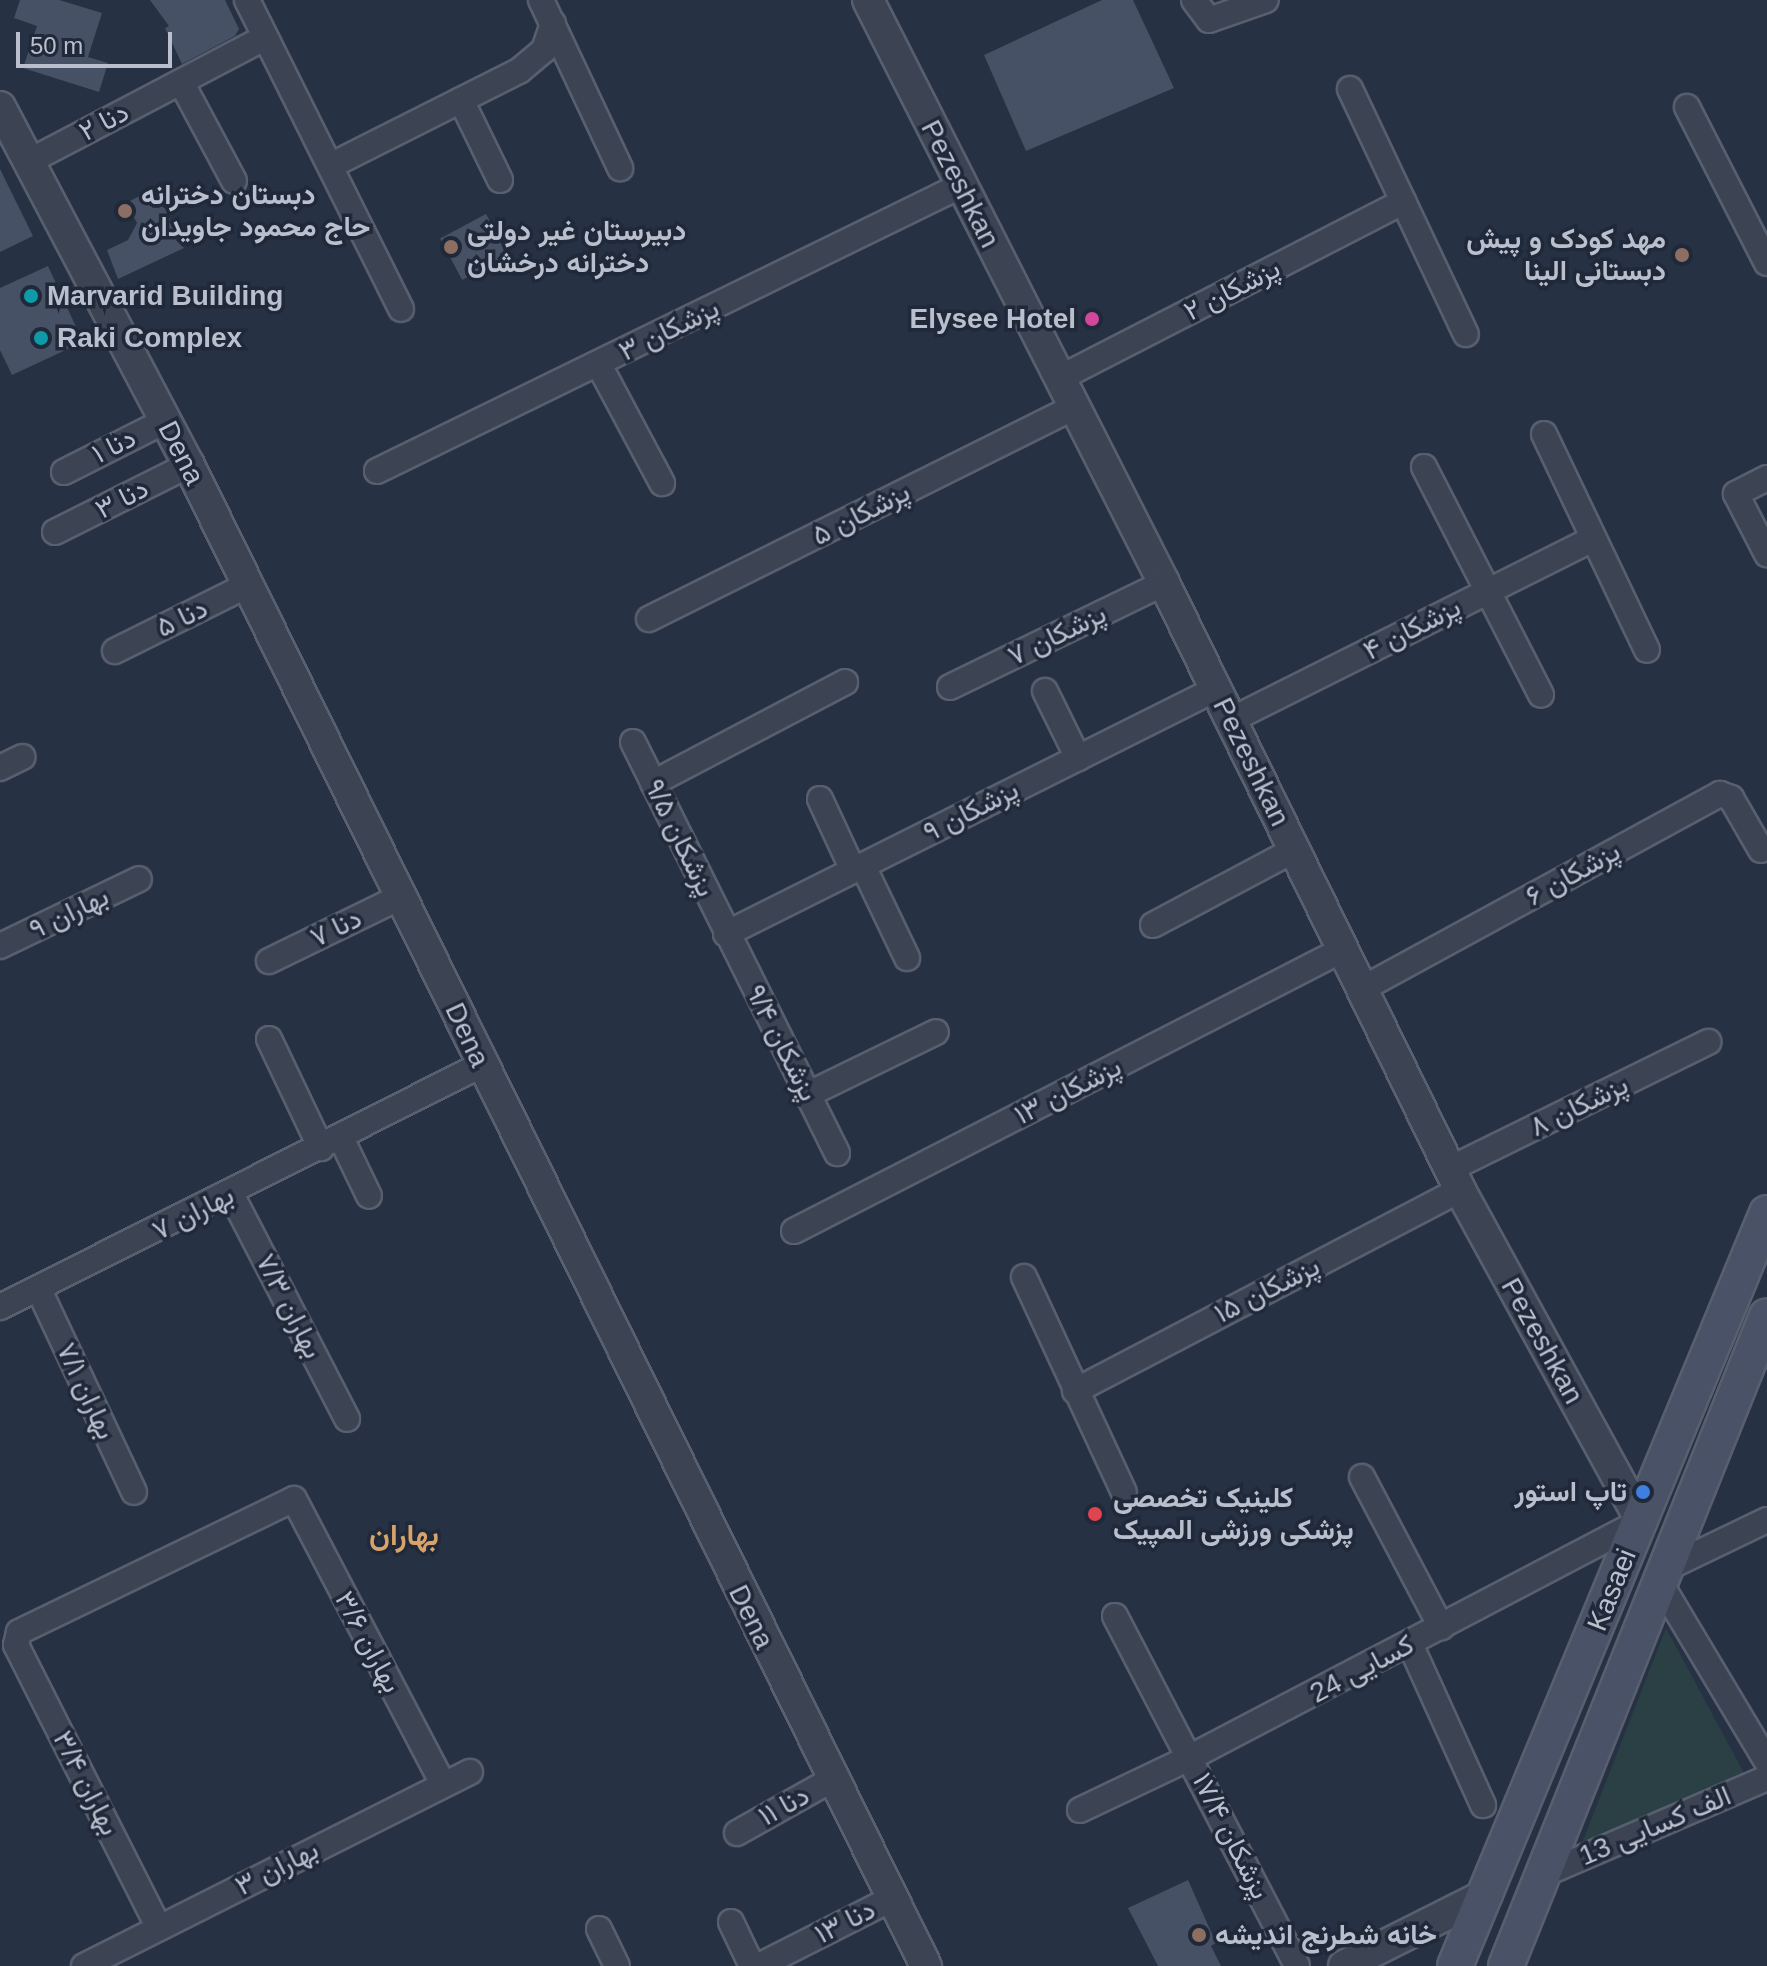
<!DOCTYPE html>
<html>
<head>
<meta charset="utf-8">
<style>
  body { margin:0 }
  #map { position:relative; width:1767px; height:1966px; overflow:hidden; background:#273144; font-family:Helvetica,Vazirmatn,sans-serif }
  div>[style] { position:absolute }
  .green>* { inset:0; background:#2a4045 }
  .building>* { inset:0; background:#465166; transform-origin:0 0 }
  .roads { filter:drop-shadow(2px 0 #585f6e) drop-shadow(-2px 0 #585f6e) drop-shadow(0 2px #585f6e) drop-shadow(0 -2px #585f6e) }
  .minor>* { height:24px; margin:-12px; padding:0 12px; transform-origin:12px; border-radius:12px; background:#3c4454 }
  .tertiary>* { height:30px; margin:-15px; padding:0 15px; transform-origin:15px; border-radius:15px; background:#3c4454 }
  .secondary>* { height:34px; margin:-17px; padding:0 17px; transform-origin:17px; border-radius:17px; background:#4a5267 }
  .dots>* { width:22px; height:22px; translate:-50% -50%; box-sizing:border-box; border:4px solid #202939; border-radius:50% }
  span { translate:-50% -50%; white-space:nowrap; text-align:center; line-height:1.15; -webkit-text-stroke:7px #202939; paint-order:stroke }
  .street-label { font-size:28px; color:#babfcd }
  .poi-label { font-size:28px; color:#babfcd; font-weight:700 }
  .left { translate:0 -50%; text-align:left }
  .right { translate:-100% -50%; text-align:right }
  .neighbourhood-label { font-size:30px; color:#d7a36a; font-weight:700 }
  .scale { position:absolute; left:16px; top:32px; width:156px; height:36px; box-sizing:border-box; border:4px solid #babfcd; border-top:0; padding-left:10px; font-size:24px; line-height:28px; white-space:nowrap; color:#babfcd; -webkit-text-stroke:6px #202939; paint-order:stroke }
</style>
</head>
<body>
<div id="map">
  <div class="green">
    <div style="clip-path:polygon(1666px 1628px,1745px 1775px,1581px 1846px,1607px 1779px)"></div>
  </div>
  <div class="building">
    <div style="clip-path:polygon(20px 0,59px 0,102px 13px,88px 57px,108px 63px,99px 92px,23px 68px,37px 26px,14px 18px)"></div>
    <div style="clip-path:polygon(150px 0,225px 0,239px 29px,235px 36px,182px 64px,165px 28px,169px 26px)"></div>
    <div style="clip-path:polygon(1102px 0,1133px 0,1174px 88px,1026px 151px,984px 55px)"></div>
    <div style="clip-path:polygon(0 169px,33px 236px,0 252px)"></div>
    <div style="clip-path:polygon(155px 188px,184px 248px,118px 279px,107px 250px,128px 240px,137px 223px,126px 203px)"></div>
    <div style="left:486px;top:214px;width:47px;height:52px;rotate:62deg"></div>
    <div style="clip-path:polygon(48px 266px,83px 342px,12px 375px,0 350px,0 288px)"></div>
    <div style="clip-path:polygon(1188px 1880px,1216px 1943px,1211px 1946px,1221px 1966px,1158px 1966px,1128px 1908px)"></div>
  </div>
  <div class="roads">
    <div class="minor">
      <div style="left:247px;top:0;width:345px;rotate:63.5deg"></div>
      <div style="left:541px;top:0;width:186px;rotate:64.8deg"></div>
      <div style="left:1194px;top:0;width:25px;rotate:53deg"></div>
      <div style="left:1209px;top:20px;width:60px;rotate:-19.3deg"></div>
      <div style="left:181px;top:82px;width:112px;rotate:61.8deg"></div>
      <div style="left:1350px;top:89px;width:271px;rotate:64.7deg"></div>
      <div style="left:461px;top:100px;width:89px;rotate:64deg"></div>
      <div style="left:1687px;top:107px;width:175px;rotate:62.9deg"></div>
      <div style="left:28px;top:162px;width:260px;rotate:-27.7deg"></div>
      <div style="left:332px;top:165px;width:209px;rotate:-26.7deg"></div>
      <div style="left:519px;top:71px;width:33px;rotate:-40deg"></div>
      <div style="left:544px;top:50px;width:28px;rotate:-71deg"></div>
      <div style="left:599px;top:365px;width:134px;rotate:61.9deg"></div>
      <div style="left:1060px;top:378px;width:386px;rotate:-27.2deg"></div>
      <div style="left:1544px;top:434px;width:239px;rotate:64.5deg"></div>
      <div style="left:1424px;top:467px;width:256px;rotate:62.8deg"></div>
      <div style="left:377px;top:471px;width:649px;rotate:-26.05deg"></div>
      <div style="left:64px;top:472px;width:113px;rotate:-26.8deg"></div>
      <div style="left:1767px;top:478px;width:35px;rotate:153deg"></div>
      <div style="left:1736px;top:494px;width:68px;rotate:62.7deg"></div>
      <div style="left:55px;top:532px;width:150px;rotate:-26.6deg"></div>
      <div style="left:649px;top:619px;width:474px;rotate:-26.5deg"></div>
      <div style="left:115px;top:651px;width:148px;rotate:-26.4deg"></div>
      <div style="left:950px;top:687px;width:238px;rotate:-25.9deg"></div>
      <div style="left:1045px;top:691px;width:75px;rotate:63.8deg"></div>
      <div style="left:1231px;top:720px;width:405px;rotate:-26.6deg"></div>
      <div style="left:633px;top:742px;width:459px;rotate:63.6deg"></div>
      <div style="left:0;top:768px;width:25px;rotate:-26deg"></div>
      <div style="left:653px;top:783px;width:217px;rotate:-27.7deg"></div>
      <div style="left:820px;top:799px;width:78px;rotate:65.1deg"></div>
      <div style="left:863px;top:866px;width:102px;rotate:64.4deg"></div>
      <div style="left:1153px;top:925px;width:160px;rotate:-28deg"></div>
      <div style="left:726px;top:934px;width:548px;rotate:-26.57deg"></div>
      <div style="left:0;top:946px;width:154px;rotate:-25.7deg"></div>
      <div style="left:269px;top:961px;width:148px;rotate:-26deg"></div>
      <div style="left:1362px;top:989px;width:408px;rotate:-28.6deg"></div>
      <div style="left:1720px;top:794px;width:12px;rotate:20deg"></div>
      <div style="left:1731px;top:798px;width:60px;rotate:60deg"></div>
      <div style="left:269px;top:1039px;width:121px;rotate:64.5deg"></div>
      <div style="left:809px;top:1094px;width:141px;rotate:-26deg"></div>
      <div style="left:341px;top:1138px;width:64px;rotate:64.2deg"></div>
      <div style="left:1450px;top:1169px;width:288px;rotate:-26.2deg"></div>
      <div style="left:231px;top:1194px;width:253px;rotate:62.7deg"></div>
      <div style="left:794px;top:1231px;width:616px;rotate:-27.15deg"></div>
      <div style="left:1024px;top:1277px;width:237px;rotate:65.1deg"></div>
      <div style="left:39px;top:1290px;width:223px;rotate:64.8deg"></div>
      <div style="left:0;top:1307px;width:538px;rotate:-26.71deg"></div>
      <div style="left:1075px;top:1391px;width:434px;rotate:-27.6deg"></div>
      <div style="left:1362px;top:1477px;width:170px;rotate:62.2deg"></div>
      <div style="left:1665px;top:1569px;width:113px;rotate:-25.7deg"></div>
      <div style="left:1660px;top:1583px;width:209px;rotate:59.1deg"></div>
      <div style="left:1115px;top:1616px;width:394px;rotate:62.5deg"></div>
      <div style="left:1410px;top:1644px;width:177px;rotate:65.6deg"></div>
      <div style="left:1080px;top:1810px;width:123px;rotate:-25.5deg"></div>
      <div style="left:1191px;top:1757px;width:508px;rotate:-27.67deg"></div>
      <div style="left:737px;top:1833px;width:108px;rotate:-29.4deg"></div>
      <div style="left:1542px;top:1875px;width:245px;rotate:-23.3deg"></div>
      <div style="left:731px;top:1922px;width:49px;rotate:64.5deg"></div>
      <div style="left:159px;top:1928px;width:317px;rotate:-116.8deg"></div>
      <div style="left:16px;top:1645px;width:13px;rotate:-77deg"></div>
      <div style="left:19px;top:1632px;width:305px;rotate:-25.8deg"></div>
      <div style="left:294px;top:1499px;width:322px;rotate:62.4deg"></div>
      <div style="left:599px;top:1929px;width:41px;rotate:64.1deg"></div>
      <div style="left:84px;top:1966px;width:432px;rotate:-26.7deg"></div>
      <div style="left:759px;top:1966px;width:146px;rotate:-26.9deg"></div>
    </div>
    <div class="tertiary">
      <div style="left:868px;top:0;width:654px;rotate:63.08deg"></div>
      <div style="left:1164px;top:583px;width:675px;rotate:64deg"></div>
      <div style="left:1460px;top:1190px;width:377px;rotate:61.3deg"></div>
      <div style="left:0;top:107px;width:405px;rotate:62.2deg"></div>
      <div style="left:189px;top:465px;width:1672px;rotate:63.85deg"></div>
      <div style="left:1344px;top:1966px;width:160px;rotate:-26.7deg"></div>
    </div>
    <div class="secondary">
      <div style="left:1455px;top:1966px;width:815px;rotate:-67.49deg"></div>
      <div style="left:1506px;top:1966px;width:700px;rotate:-68.12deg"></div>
    </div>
  </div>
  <div class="dots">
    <div style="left:125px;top:211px;background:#8d6e63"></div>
    <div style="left:451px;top:247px;background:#8d6e63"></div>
    <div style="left:1682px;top:255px;background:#8d6e63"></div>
    <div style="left:31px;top:296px;background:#0f9aa8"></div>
    <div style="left:1092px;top:319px;background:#d1479c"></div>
    <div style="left:41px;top:338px;background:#0f9aa8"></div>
    <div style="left:1643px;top:1492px;background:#3f7fe0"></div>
    <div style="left:1095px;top:1514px;background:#e0444e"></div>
    <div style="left:1199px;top:1935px;background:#8d6e63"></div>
  </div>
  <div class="street-label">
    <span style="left:104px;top:122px;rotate:-28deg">۲ دنا</span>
    <span style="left:960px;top:184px;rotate:63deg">Pezeshkan</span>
    <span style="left:1232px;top:290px;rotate:-27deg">۲ پزشکان</span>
    <span style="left:669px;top:330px;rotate:-26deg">۳ پزشکان</span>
    <span style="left:114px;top:446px;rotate:-27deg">۱ دنا</span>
    <span style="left:181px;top:453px;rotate:63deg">Dena</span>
    <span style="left:122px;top:499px;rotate:-27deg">۳ دنا</span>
    <span style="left:861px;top:514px;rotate:-27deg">۵ پزشکان</span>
    <span style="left:182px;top:618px;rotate:-26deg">۵ دنا</span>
    <span style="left:1412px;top:629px;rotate:-27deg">۴ پزشکان</span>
    <span style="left:1057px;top:635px;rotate:-26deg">۷ پزشکان</span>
    <span style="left:1251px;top:762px;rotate:64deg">Pezeshkan</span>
    <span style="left:971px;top:811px;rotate:-27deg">۹ پزشکان</span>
    <span style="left:680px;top:838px;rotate:64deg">۹/۵ پزشکان</span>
    <span style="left:1573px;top:874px;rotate:-29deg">۶ پزشکان</span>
    <span style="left:69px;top:913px;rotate:-26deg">۹ بهاران</span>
    <span style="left:336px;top:928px;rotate:-26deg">۷ دنا</span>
    <span style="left:467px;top:1035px;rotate:65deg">Dena</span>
    <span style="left:782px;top:1043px;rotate:63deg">۹/۴ پزشکان</span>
    <span style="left:1068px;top:1091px;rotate:-27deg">۱۳ پزشکان</span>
    <span style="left:1579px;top:1106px;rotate:-26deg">۸ پزشکان</span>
    <span style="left:193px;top:1213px;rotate:-27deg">۷ بهاران</span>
    <span style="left:1267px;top:1290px;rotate:-27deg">۱۵ پزشکان</span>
    <span style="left:289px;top:1306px;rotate:63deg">۷/۳ بهاران</span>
    <span style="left:1542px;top:1341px;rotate:61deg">Pezeshkan</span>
    <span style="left:86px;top:1391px;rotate:65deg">۷/۱ بهاران</span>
    <span style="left:1612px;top:1590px;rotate:-68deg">Kasaei</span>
    <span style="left:751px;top:1617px;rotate:64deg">Dena</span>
    <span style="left:368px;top:1642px;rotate:62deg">۳/۶ بهاران</span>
    <span style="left:1362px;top:1669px;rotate:-28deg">کسایی 24</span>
    <span style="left:86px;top:1783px;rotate:63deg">۳/۴ بهاران</span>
    <span style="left:784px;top:1806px;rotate:-29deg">۱۱ دنا</span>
    <span style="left:1655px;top:1826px;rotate:-23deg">13 الف کسایی</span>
    <span style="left:1231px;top:1836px;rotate:63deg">۱۷/۴ پزشکان</span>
    <span style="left:277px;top:1868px;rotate:-27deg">۳ بهاران</span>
    <span style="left:845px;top:1922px;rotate:-27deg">۱۳ دنا</span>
  </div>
  <div class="poi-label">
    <span class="left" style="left:141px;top:211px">دبستان دخترانه<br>حاج محمود جاویدان</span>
    <span class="left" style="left:467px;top:247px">دبیرستان غیر دولتی<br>دخترانه درخشان</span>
    <span class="right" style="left:1666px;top:255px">مهد کودک و پیش<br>دبستانی الینا</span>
    <span class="left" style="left:47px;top:296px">Marvarid Building</span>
    <span class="right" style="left:1076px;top:319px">Elysee Hotel</span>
    <span class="left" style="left:57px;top:338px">Raki Complex</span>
    <span class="right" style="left:1627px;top:1492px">تاپ استور</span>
    <span class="left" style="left:1113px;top:1514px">کلینیک تخصصی<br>پزشکی ورزشی المپیک</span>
    <span class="left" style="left:1215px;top:1935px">خانه شطرنج اندیشه</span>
  </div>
  <div class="neighbourhood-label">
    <span style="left:404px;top:1535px">بهاران</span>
  </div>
  <div class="scale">50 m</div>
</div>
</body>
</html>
